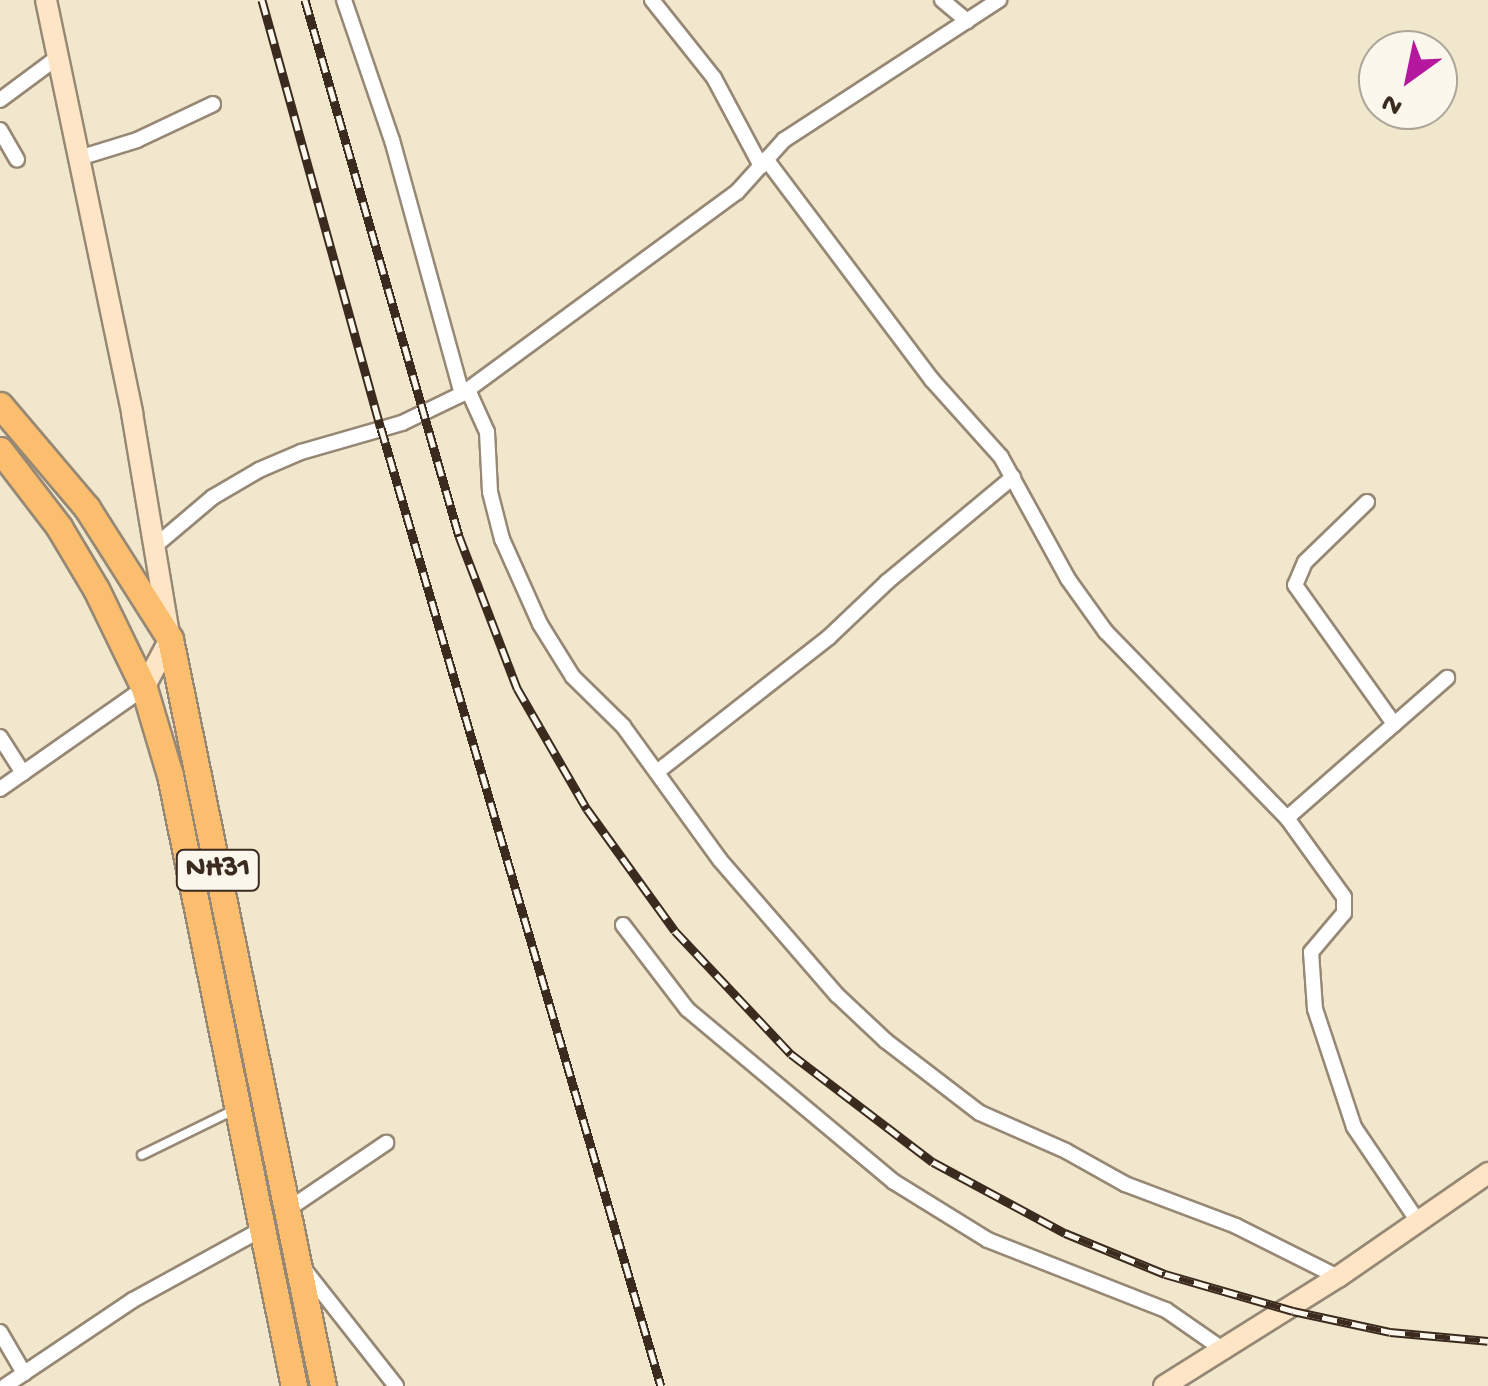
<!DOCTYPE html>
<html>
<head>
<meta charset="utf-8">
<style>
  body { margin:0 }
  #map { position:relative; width:1488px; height:1386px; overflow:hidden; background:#f1e7cc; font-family:"Gochi Hand",sans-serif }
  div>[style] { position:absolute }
  .roads { filter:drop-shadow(2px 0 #968875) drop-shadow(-2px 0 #968875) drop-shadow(0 2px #968875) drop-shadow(0 -2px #968875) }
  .lane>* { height:8px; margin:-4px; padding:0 4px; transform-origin:4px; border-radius:4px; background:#fff }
  .street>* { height:14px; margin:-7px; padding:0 7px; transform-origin:7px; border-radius:7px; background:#fff }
  .secondary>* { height:20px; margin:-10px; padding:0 10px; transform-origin:10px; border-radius:10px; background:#fde5c5 }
  .highway>* { height:25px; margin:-12.5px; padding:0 12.5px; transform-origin:12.5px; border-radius:12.5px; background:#fbbd6e }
  .rail>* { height:9px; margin-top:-4.5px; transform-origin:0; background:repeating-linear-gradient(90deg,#fbf7ec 0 15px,#3b2a1e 0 30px); box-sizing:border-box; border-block:2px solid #3b2a1e }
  span { translate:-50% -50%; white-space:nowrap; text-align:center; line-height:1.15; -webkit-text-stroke:10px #fbf7ec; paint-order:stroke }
  .shield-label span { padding:2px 8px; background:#fbf7ec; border:2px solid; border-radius:8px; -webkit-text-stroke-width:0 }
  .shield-label { font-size:30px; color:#3b2a1e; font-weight:700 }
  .north { position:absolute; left:1358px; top:30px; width:100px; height:100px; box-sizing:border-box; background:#fbf7ec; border:2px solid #aea59a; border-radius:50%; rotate:213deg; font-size:28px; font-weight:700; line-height:40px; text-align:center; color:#3b2a1e }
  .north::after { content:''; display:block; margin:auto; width:35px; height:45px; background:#b5179e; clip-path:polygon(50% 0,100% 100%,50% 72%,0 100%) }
</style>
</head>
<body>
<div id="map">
  <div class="roads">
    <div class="lane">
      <div style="left:142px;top:1155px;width:100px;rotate:-26.1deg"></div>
    </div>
    <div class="street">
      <div style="left:344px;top:0;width:148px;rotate:71.1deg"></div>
      <div style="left:392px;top:140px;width:263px;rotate:74.6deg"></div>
      <div style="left:652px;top:0;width:100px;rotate:51.5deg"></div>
      <div style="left:714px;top:78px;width:100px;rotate:61.9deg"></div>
      <div style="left:942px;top:0;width:33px;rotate:40deg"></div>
      <div style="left:0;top:100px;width:72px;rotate:-36.6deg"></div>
      <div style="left:0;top:130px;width:34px;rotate:60deg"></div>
      <div style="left:79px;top:158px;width:61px;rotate:-17.2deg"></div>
      <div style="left:137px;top:140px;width:84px;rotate:-25.3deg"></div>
      <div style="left:766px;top:159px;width:276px;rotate:53.1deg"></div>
      <div style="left:932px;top:380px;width:103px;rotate:48.1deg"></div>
      <div style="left:1001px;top:457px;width:139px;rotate:61.2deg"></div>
      <div style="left:1068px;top:579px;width:65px;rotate:54.4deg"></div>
      <div style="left:1106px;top:632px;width:260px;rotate:45.8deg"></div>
      <div style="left:1287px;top:818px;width:97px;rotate:54.2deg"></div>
      <div style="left:1344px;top:897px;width:16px;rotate:90deg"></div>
      <div style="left:1344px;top:913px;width:51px;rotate:130.2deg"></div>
      <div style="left:1311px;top:952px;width:57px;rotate:86deg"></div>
      <div style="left:1315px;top:1009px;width:124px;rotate:71.7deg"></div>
      <div style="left:1354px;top:1127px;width:116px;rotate:55.9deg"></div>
      <div style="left:468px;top:390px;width:46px;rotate:65.7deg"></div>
      <div style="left:487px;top:432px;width:60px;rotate:87.1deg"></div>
      <div style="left:490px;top:492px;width:49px;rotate:75.7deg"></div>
      <div style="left:502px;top:539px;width:93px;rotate:65.9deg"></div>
      <div style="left:540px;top:624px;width:62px;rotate:58.1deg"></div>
      <div style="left:573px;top:677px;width:70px;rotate:44.4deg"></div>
      <div style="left:623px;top:726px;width:165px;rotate:54.1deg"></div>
      <div style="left:720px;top:860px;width:179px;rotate:49.1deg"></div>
      <div style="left:837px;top:995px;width:67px;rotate:43.2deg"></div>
      <div style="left:886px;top:1041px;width:118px;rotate:37.5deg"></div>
      <div style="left:980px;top:1113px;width:94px;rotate:23.8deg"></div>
      <div style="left:1066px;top:1151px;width:68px;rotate:29.2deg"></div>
      <div style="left:1125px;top:1184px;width:119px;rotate:20.7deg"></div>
      <div style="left:1236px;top:1226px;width:114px;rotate:26.6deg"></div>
      <div style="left:1367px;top:502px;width:86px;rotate:135.9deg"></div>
      <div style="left:1305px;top:562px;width:25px;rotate:113deg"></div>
      <div style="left:1295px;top:585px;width:171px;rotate:54.5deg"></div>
      <div style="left:155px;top:546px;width:76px;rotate:-40.2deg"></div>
      <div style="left:213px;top:497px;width:53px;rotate:-30.4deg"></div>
      <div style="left:259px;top:470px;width:46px;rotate:-23.2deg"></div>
      <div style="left:301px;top:452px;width:105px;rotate:-16deg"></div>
      <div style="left:402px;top:423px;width:67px;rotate:-25.8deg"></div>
      <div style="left:462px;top:394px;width:341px;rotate:-36.3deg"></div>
      <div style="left:737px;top:192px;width:70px;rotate:-47.9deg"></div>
      <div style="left:784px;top:140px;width:257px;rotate:-33.1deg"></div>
      <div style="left:0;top:737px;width:43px;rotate:57.4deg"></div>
      <div style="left:657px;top:772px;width:219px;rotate:-38.1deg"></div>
      <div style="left:829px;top:637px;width:80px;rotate:-43.5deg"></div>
      <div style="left:887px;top:582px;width:164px;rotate:-39.8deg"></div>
      <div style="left:0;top:789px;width:176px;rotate:-35deg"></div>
      <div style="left:1287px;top:818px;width:213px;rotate:-41.2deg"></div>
      <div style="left:623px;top:925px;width:106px;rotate:52.7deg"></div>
      <div style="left:687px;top:1009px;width:270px;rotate:39.9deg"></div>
      <div style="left:894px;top:1182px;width:110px;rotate:31.7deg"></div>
      <div style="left:988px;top:1240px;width:191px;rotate:21.5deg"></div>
      <div style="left:1166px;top:1310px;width:72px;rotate:34.8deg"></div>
      <div style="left:287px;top:1210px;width:120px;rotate:-34.1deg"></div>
      <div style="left:304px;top:1269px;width:149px;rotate:51.8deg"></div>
      <div style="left:0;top:1332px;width:48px;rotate:59.7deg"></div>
      <div style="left:5px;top:1386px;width:154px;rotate:-33.9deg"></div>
      <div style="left:133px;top:1300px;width:147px;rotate:-28.8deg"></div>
    </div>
    <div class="secondary">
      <div style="left:46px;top:0;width:422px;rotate:78.2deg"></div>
      <div style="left:132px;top:413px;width:229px;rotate:80.5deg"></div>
      <div style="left:170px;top:639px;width:55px;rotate:118deg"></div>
      <div style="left:1164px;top:1386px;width:205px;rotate:-32.1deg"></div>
      <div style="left:1338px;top:1277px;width:183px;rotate:-34.7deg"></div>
    </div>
    <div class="highway">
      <div style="left:0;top:405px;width:135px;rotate:49.8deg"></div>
      <div style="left:87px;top:508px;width:155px;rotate:57.6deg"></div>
      <div style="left:170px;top:639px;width:763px;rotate:78.42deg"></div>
      <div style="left:0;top:450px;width:97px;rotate:52.5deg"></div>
      <div style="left:59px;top:527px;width:72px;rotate:59.2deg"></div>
      <div style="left:96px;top:589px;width:110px;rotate:64.1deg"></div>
      <div style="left:144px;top:688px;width:91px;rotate:73.4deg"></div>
      <div style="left:170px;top:775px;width:623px;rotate:78.53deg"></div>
    </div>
  </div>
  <div class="rail">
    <div style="left:262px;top:0;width:444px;rotate:74.5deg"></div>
    <div style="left:381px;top:428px;width:998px;rotate:73.71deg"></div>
    <div style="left:305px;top:0;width:558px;rotate:73.97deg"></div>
    <div style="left:459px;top:536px;width:163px;rotate:69.1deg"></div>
    <div style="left:517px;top:688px;width:140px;rotate:60deg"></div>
    <div style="left:587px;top:809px;width:150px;rotate:54.2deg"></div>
    <div style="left:675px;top:931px;width:169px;rotate:46.7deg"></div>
    <div style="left:791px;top:1054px;width:178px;rotate:37.3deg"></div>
    <div style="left:933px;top:1162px;width:150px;rotate:28.3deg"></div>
    <div style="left:1065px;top:1233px;width:108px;rotate:22.3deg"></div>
    <div style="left:1165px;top:1274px;width:133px;rotate:16.1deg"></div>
    <div style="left:1293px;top:1311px;width:99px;rotate:12.2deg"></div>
    <div style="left:1390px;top:1332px;width:98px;rotate:5.2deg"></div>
  </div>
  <div class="shield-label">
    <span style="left:218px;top:870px">NH31</span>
  </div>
  <div class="north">N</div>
</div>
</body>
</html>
